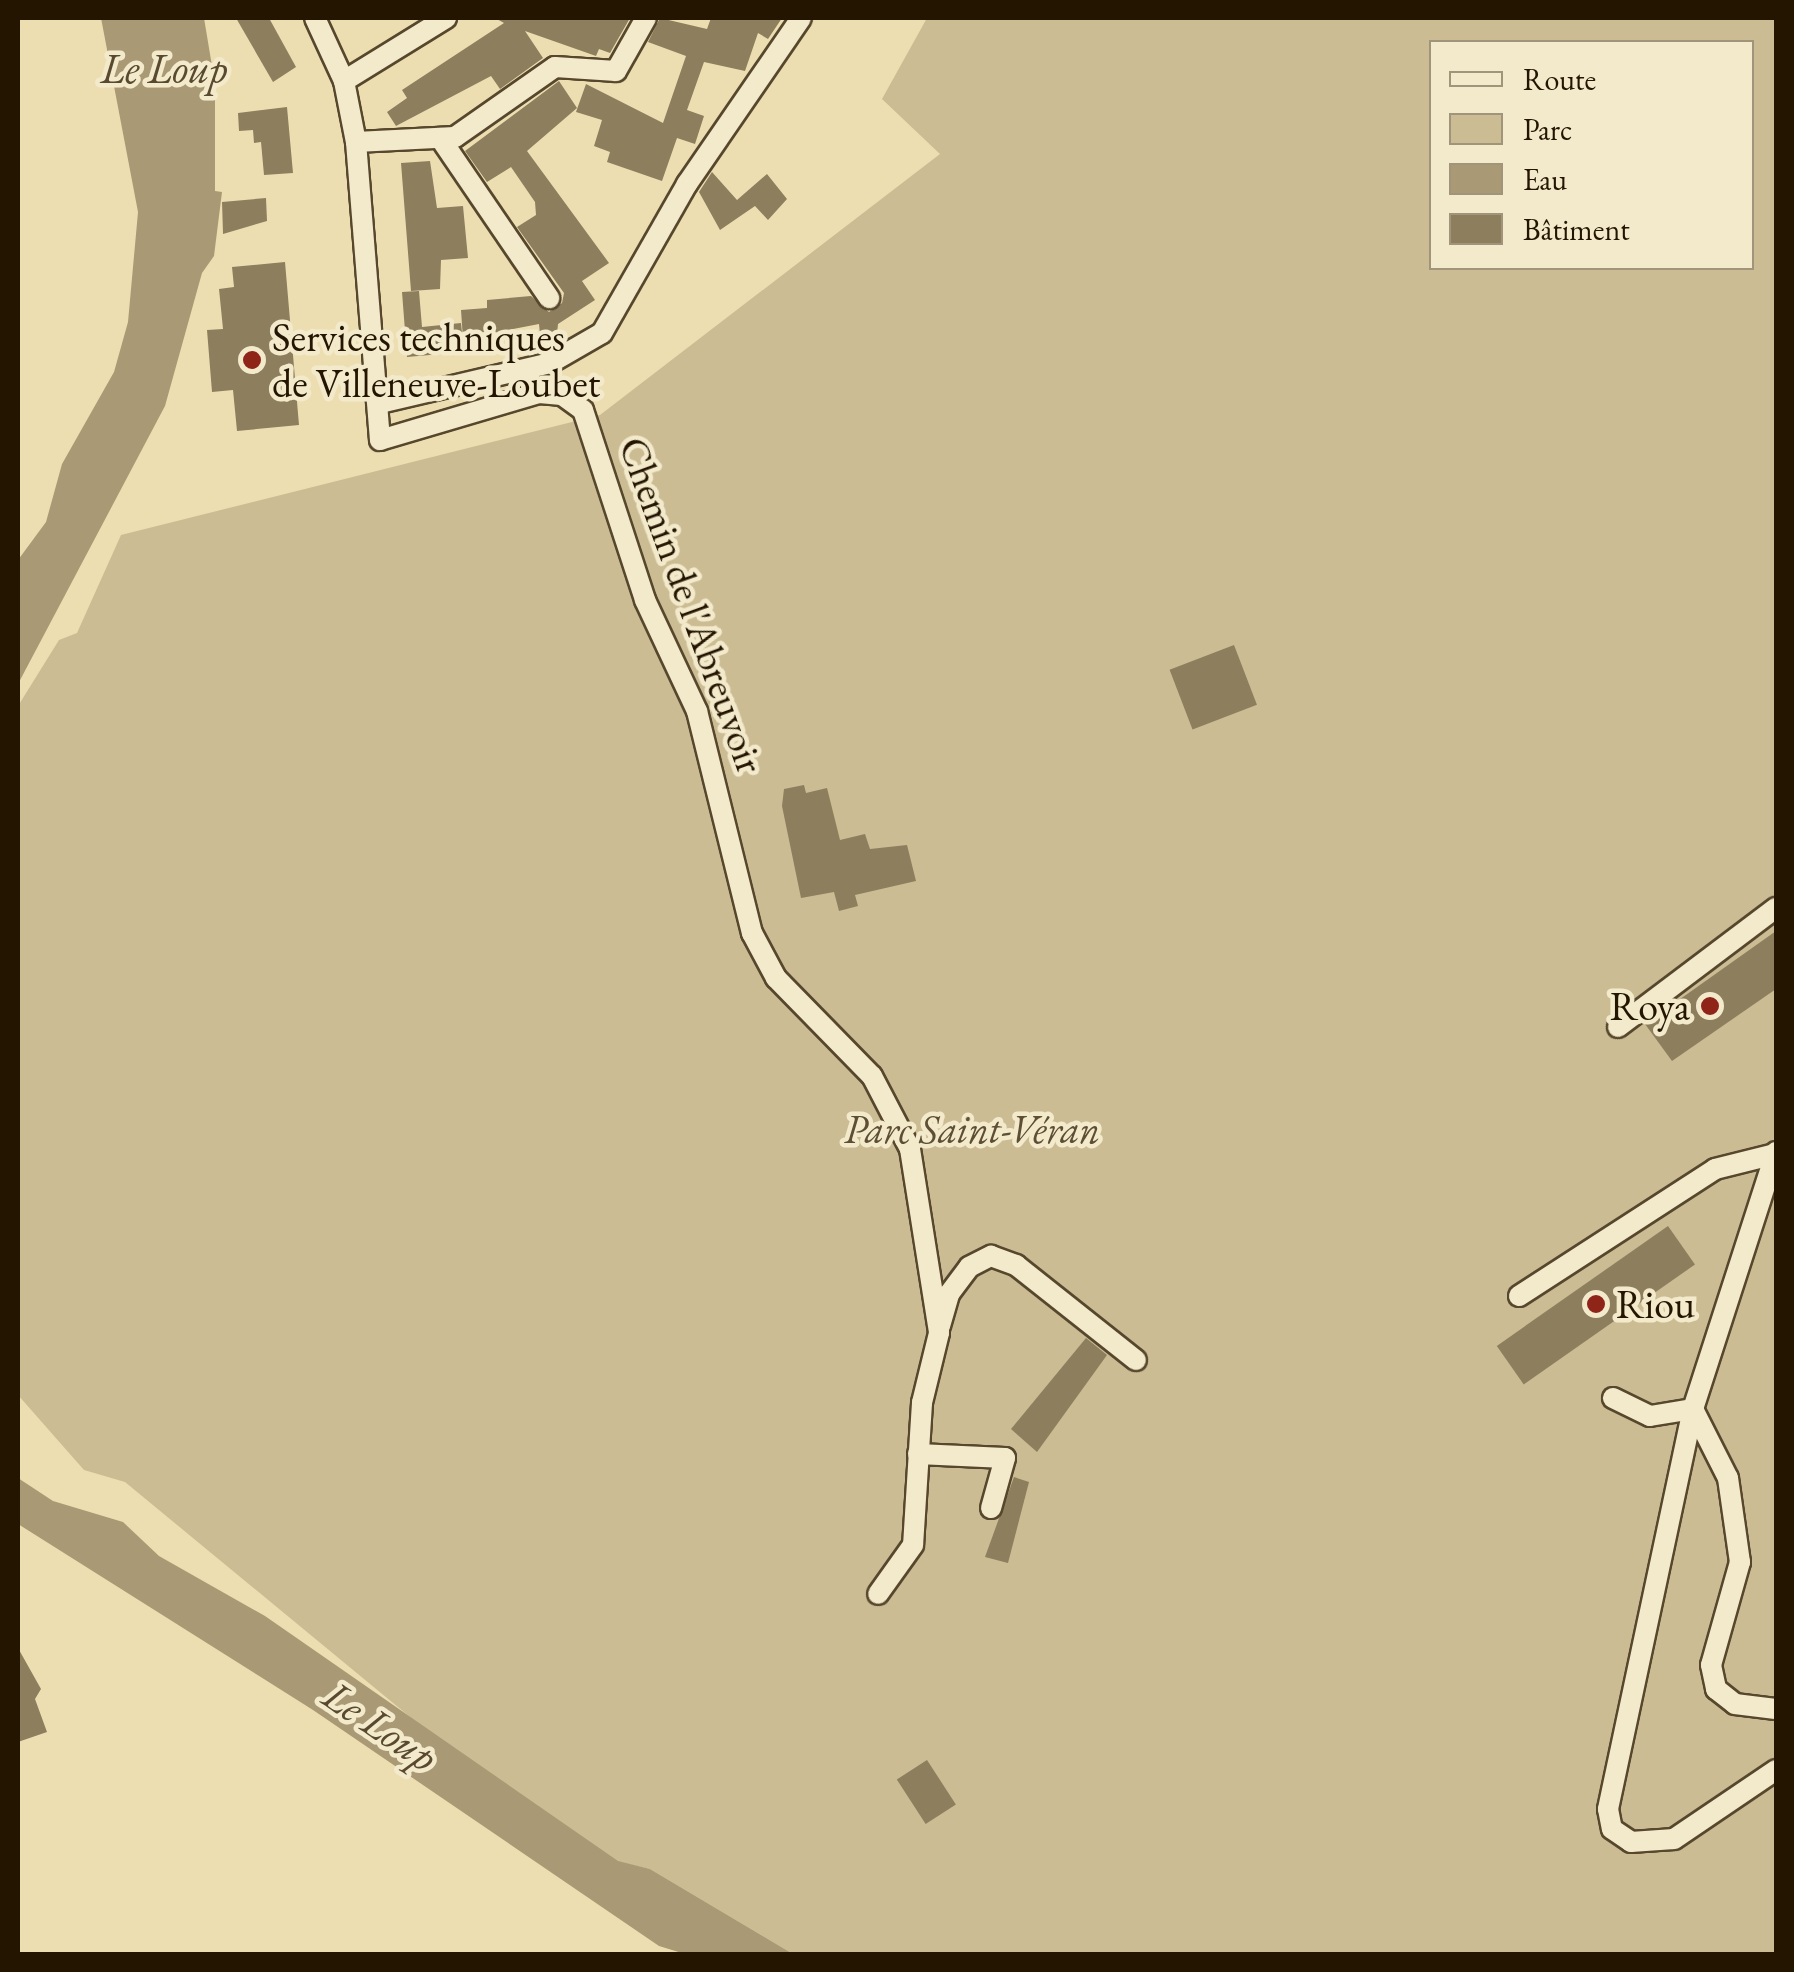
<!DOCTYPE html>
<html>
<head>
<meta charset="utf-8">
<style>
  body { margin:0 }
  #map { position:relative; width:1794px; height:1972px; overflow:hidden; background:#eddeb1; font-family:"EB Garamond",serif }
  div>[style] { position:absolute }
  .green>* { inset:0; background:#cbbc93 }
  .water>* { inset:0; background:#a99a75 }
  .building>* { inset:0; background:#8d7e5d; transform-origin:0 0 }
  .roads { filter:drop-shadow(2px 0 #56472d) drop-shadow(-2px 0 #56472d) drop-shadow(0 2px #56472d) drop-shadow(0 -2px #56472d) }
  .minor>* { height:20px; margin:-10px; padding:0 10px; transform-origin:10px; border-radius:10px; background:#f3eacc }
  .dots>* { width:28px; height:28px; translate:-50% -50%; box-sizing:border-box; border:5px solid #f3eacc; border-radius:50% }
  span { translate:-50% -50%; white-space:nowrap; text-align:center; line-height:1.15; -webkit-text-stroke:9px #f3eacc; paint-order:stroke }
  .poi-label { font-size:40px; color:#241501 }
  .left { translate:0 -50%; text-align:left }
  .right { translate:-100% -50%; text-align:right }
  .street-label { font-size:40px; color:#241501 }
  .park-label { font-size:40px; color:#5e4f34; font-style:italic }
  .water-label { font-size:42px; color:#594a2f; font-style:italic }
  .frame { position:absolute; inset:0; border:20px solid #241501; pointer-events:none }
  .legend { position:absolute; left:1429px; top:40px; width:325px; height:230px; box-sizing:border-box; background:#f3eacc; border:2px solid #a0957b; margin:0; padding:12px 18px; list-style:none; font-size:30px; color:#241501 }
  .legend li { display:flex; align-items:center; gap:20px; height:50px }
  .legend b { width:50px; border:2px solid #a0957b }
</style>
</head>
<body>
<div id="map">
  <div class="green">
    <div style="clip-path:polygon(evenodd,927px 18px,1776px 18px,1776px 1954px,793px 1954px,650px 1869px,618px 1862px,444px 1745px,125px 1482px,84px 1470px,18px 1395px,18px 706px,59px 640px,77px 633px,121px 535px,600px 415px,940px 154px,882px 99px,927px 18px,1432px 42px,1752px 42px,1752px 268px,1432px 268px,1432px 42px)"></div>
  </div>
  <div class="water">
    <div style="clip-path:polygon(101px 18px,204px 18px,215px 84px,215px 191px,222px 192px,214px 256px,202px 273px,165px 406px,18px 684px,18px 560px,46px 522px,62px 464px,114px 372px,128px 322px,138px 212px)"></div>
    <div style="clip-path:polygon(18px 1478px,53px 1501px,123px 1522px,159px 1556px,265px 1616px,618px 1861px,650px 1869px,793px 1954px,685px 1954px,659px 1946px,313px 1710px,18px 1524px)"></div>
  </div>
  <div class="building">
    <div style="clip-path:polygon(236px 18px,269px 18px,296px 67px,273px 82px)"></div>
    <div style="clip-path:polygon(495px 18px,630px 18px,610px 53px,599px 49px,596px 56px,525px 31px,543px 58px,500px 89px,491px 76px,396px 126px,387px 112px,407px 98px,402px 90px,504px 23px)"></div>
    <div style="clip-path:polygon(660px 18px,707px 29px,711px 18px,782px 18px,768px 39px,758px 33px,745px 71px,704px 62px,687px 110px,704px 116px,695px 144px,677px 138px,662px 181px,607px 162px,610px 152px,594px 146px,602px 120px,576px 112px,586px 84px,663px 123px,686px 56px,648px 42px)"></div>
    <div style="clip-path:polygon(559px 81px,577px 108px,527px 151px,609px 263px,582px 281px,595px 300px,558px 324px,556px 344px,541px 345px,539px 324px,463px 339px,461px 310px,487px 308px,487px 300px,531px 296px,549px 312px,562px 303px,564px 293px,517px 227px,536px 215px,535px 202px,511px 167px,487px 182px,465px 151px)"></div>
    <div style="clip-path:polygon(287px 107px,293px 173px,264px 175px,261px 142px,254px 143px,253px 130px,239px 131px,238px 113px)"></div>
    <div style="clip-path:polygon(430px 161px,437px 208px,463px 206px,468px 258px,441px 260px,440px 289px,411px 291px,401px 163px)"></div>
    <div style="clip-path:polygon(712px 172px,737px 200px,767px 174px,787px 199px,768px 220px,755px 206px,720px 230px,699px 192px)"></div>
    <div style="clip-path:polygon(266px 198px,267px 221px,223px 234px,222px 202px)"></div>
    <div style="clip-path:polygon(285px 262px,299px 425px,237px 431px,233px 390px,212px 392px,207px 330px,223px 329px,219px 289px,234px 287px,232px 267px)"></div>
    <div style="clip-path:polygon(419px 291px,422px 327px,461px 323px,464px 352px,407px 357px,402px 292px)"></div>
    <div style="left:1234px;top:645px;width:64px;height:69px;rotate:69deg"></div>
    <div style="clip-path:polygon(804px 785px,806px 793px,827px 788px,840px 840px,865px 834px,870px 849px,907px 845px,916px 881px,855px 895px,858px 906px,839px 911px,834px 892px,801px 898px,782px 806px,784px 789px)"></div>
    <div style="clip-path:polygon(1776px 931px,1776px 989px,1672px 1061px,1645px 1024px)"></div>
    <div style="left:1668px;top:1226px;width:47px;height:209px;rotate:55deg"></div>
    <div style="clip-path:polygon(1086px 1338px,1107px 1355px,1037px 1452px,1011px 1429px)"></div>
    <div style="clip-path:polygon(1014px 1477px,1029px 1482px,1008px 1563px,985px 1557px)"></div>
    <div style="clip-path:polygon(18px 1648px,41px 1689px,35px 1699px,47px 1732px,18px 1742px)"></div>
    <div style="left:927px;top:1760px;width:53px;height:36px;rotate:57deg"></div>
  </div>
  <div class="roads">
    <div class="minor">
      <div style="left:315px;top:18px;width:69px;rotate:65.3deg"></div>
      <div style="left:344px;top:81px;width:62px;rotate:78.9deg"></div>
      <div style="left:356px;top:142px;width:299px;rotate:85.4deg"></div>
      <div style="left:380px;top:440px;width:166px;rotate:-16.5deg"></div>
      <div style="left:539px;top:393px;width:23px;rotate:5deg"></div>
      <div style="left:562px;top:395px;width:26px;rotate:36deg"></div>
      <div style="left:583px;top:410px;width:200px;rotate:71.9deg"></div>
      <div style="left:645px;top:600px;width:123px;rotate:64.9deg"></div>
      <div style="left:697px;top:711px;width:229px;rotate:76.1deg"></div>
      <div style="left:752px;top:933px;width:51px;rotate:61.9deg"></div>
      <div style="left:776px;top:978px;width:137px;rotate:45.6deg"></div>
      <div style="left:872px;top:1076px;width:82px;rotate:62.5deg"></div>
      <div style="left:910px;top:1149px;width:186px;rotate:81deg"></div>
      <div style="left:939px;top:1333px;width:72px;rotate:103.7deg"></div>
      <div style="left:922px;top:1403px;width:142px;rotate:93.6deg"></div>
      <div style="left:913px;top:1545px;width:60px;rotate:125.5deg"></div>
      <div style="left:344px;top:81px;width:120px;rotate:-31.7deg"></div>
      <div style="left:440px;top:138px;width:194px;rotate:55.7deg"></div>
      <div style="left:356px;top:142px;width:99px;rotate:-2.9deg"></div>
      <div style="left:455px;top:137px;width:122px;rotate:-35deg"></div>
      <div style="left:555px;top:67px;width:61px;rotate:3.8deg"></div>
      <div style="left:616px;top:71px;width:61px;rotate:-60.5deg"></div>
      <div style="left:380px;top:403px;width:175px;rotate:-13.2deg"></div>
      <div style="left:550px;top:363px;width:60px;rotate:-30deg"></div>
      <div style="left:602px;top:333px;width:172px;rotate:-60.3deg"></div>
      <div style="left:687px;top:184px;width:201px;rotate:-55.5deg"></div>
      <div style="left:1618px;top:1027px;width:198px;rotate:-37deg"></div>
      <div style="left:1776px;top:1152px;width:270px;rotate:107.9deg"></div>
      <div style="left:1693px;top:1409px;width:77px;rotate:63.1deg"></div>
      <div style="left:1728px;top:1478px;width:85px;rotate:81.9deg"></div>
      <div style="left:1740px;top:1562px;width:107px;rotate:105.7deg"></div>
      <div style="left:1711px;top:1665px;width:25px;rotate:78deg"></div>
      <div style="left:1716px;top:1689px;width:24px;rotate:38deg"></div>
      <div style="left:1735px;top:1704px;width:41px;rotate:7deg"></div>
      <div style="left:1519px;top:1296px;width:234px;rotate:-32.9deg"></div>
      <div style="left:1715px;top:1169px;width:62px;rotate:-14deg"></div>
      <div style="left:940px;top:1326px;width:33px;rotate:-74deg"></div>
      <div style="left:949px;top:1294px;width:34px;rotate:-53deg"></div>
      <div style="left:969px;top:1267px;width:25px;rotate:-27deg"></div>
      <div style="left:991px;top:1256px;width:27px;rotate:20deg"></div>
      <div style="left:1016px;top:1265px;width:153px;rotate:38.4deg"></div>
      <div style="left:1613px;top:1398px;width:41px;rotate:25.9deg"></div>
      <div style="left:1650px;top:1416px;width:44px;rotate:-9.2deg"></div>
      <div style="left:1693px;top:1409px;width:409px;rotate:102deg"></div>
      <div style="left:1608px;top:1809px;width:20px;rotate:79deg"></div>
      <div style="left:1612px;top:1829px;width:23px;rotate:34deg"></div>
      <div style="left:1631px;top:1842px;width:43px;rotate:-4deg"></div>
      <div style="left:1674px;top:1839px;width:123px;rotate:-34.1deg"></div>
      <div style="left:918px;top:1454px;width:87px;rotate:2.6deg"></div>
      <div style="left:1005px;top:1458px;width:52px;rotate:105.6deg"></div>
    </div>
  </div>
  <div class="dots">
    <div style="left:252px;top:360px;background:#8f2418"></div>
    <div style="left:1710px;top:1006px;background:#8f2418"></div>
    <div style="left:1596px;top:1304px;background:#8f2418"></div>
  </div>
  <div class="poi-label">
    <span class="left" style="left:272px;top:360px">Services techniques<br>de Villeneuve-Loubet</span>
    <span class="right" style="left:1690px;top:1006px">Roya</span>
    <span class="left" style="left:1616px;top:1304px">Riou</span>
  </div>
  <div class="street-label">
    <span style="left:692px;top:605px;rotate:70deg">Chemin de l'Abreuvoir</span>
  </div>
  <div class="park-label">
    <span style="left:972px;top:1129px">Parc Saint-Véran</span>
  </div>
  <div class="water-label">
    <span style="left:164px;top:69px">Le Loup</span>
    <span style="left:380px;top:1726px;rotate:34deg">Le Loup</span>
  </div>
  <div class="frame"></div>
  <ul class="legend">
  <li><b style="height:12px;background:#f3eacc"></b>Route</li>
  <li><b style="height:28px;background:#cbbc93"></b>Parc</li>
  <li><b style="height:28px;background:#a99a75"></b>Eau</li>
  <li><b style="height:28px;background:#8d7e5d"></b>Bâtiment</li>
  </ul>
</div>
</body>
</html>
